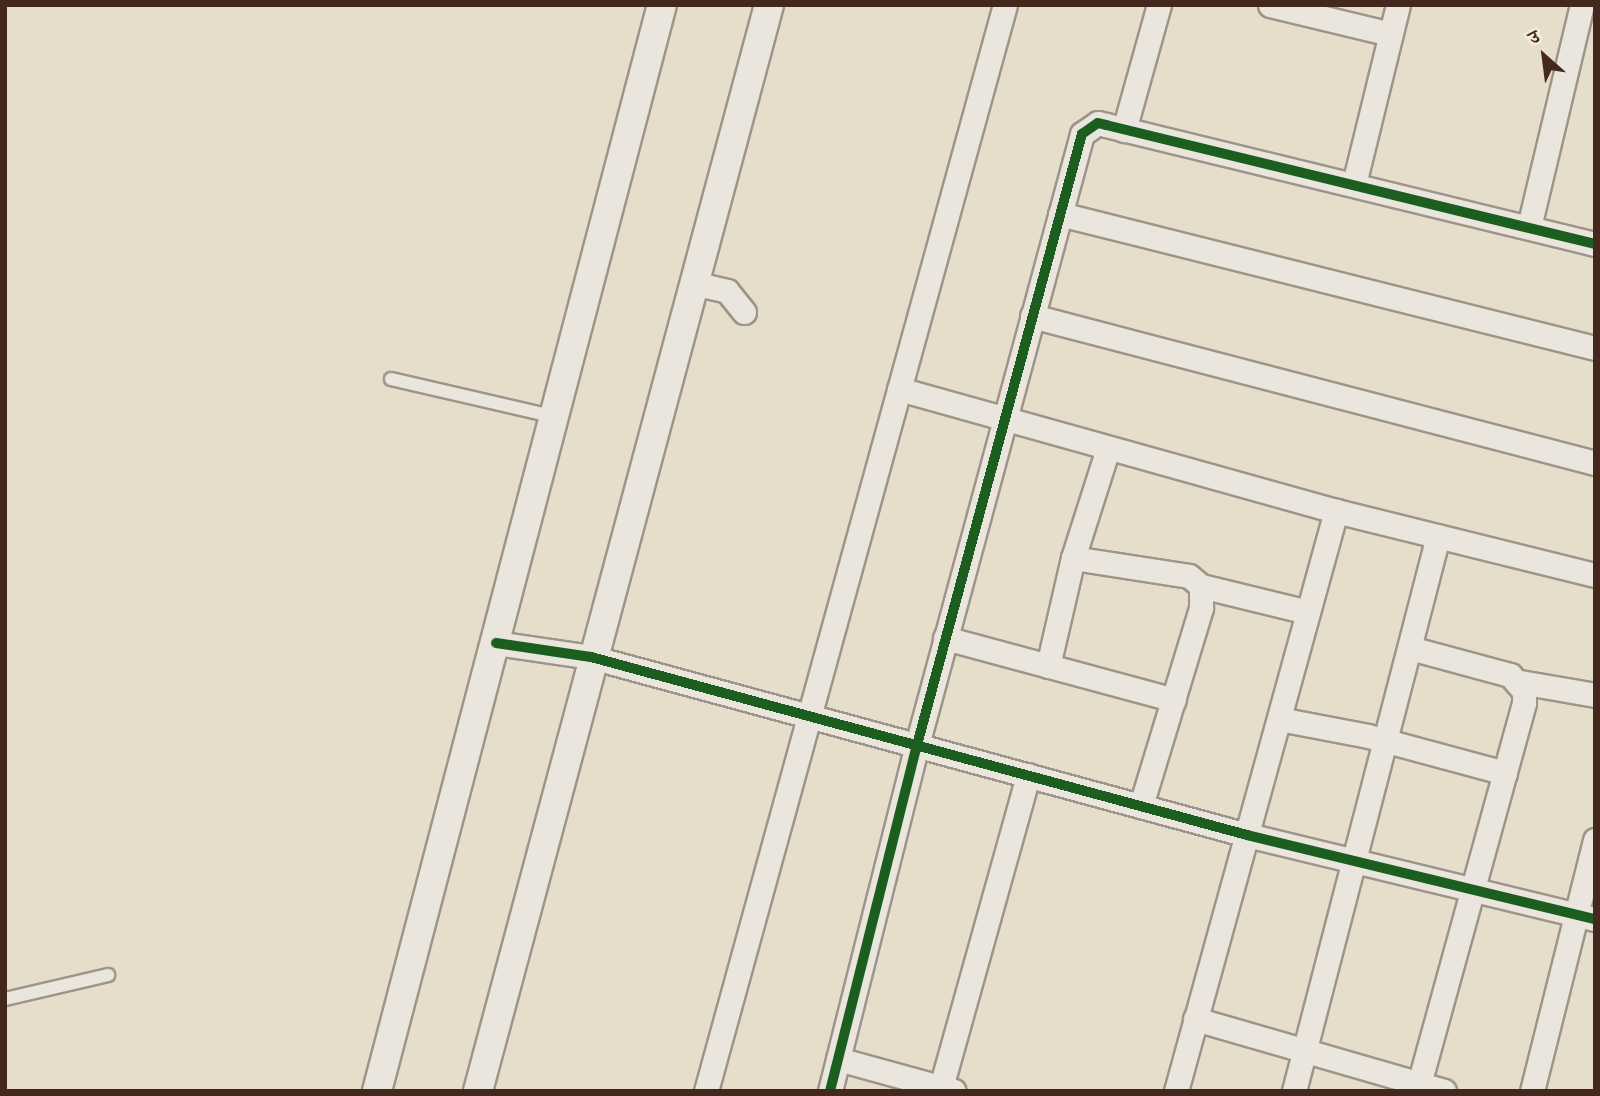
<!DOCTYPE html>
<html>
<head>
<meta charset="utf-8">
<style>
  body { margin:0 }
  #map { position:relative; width:1600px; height:1096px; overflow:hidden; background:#e6decb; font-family:"EB Garamond","Noto Serif Devanagari",serif }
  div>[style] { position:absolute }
  .roads { filter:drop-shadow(2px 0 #9d9589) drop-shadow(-2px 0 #9d9589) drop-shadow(0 2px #9d9589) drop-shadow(0 -2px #9d9589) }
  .service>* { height:12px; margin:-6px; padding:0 6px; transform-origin:6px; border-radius:6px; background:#ebe6dd }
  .minor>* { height:23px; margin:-11.5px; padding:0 11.5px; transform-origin:11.5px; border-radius:11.5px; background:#ebe6dd }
  .tertiary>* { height:28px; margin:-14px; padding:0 14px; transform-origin:14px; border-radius:14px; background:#ebe6dd }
  .cycleway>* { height:10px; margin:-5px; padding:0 5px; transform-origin:5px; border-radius:5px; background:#1b5e20 }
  span { translate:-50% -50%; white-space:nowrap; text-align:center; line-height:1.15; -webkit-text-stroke:5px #f6edd6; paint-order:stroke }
  .frame { position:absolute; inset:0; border:7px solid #44281e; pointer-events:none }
  .north { position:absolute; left:1509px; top:21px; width:70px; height:70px; -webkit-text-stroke:5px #f6edd6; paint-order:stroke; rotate:332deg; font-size:19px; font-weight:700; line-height:28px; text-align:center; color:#44281e }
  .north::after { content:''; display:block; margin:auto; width:24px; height:32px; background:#44281e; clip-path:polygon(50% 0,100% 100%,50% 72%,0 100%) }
</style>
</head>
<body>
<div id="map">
  <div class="roads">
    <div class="service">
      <div style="left:391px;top:379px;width:168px;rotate:13deg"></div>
      <div style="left:5px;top:999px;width:106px;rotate:-13.1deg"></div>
    </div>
    <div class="minor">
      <div style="left:1270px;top:5px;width:124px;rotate:13.5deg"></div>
      <div style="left:1124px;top:130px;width:130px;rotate:-74.4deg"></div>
      <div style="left:1354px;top:184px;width:184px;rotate:-76.2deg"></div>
      <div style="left:1060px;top:214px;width:552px;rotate:14.06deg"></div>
      <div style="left:1529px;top:227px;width:228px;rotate:-76.6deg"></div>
      <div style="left:693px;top:283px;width:35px;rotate:13deg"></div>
      <div style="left:727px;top:291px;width:27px;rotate:51deg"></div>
      <div style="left:1032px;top:316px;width:582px;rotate:14.63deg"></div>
      <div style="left:899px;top:389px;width:454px;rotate:15.6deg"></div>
      <div style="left:1336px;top:511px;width:267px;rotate:13.9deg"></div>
      <div style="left:1073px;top:558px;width:117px;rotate:8.8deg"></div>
      <div style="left:1189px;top:576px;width:16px;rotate:40deg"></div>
      <div style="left:1201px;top:586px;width:22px;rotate:90deg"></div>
      <div style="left:1201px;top:608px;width:207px;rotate:106.9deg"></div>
      <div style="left:1201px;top:586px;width:110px;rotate:13.7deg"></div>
      <div style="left:945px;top:638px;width:237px;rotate:15.1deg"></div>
      <div style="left:496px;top:643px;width:96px;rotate:8.4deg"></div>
      <div style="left:591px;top:657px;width:680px;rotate:15.18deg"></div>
      <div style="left:1247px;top:835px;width:358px;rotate:13.6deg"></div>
      <div style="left:1410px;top:648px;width:104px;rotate:15.1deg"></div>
      <div style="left:1510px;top:675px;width:21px;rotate:49deg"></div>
      <div style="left:1524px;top:691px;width:12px;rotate:90deg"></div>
      <div style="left:1524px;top:703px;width:395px;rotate:105.4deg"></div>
      <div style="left:1048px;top:666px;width:111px;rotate:-77deg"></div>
      <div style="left:1073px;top:558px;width:115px;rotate:-72.3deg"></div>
      <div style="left:1520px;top:682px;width:76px;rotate:9.8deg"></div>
      <div style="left:1279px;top:719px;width:91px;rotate:10.8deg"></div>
      <div style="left:1368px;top:736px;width:142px;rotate:15.1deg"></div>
      <div style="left:1195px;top:1019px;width:259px;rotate:16.1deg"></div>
      <div style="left:838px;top:1059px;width:120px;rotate:15.4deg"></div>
      <div style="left:706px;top:1091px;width:1126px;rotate:-74.61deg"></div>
      <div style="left:830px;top:1091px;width:357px;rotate:-75.9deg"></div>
      <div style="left:917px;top:745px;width:633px;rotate:-74.89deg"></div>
      <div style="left:1082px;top:134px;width:19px;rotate:-35deg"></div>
      <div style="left:1098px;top:123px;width:8px;rotate:14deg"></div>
      <div style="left:1106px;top:125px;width:503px;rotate:13.68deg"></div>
      <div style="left:940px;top:1091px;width:328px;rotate:-74.4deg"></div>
      <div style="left:1176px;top:1091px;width:602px;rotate:-74.58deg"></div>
      <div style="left:1294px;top:1091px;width:573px;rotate:-75.45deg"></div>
      <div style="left:1532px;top:1091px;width:259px;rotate:-75.9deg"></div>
    </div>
    <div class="tertiary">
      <div style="left:377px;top:1091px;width:1123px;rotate:-75.3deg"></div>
      <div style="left:478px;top:1091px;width:1124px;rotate:-75deg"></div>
    </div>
  </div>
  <div class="cycleway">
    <div style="left:496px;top:643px;width:96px;rotate:8.4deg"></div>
    <div style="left:591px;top:657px;width:680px;rotate:15.18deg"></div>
    <div style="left:1247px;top:835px;width:358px;rotate:13.6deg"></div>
    <div style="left:830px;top:1091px;width:357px;rotate:-75.9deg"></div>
    <div style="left:917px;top:745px;width:633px;rotate:-74.89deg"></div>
    <div style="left:1082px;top:134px;width:19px;rotate:-35deg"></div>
    <div style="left:1098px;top:123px;width:8px;rotate:14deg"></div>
    <div style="left:1106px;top:125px;width:503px;rotate:13.68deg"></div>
  </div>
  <div class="frame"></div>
  <div class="north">उ</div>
</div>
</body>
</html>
